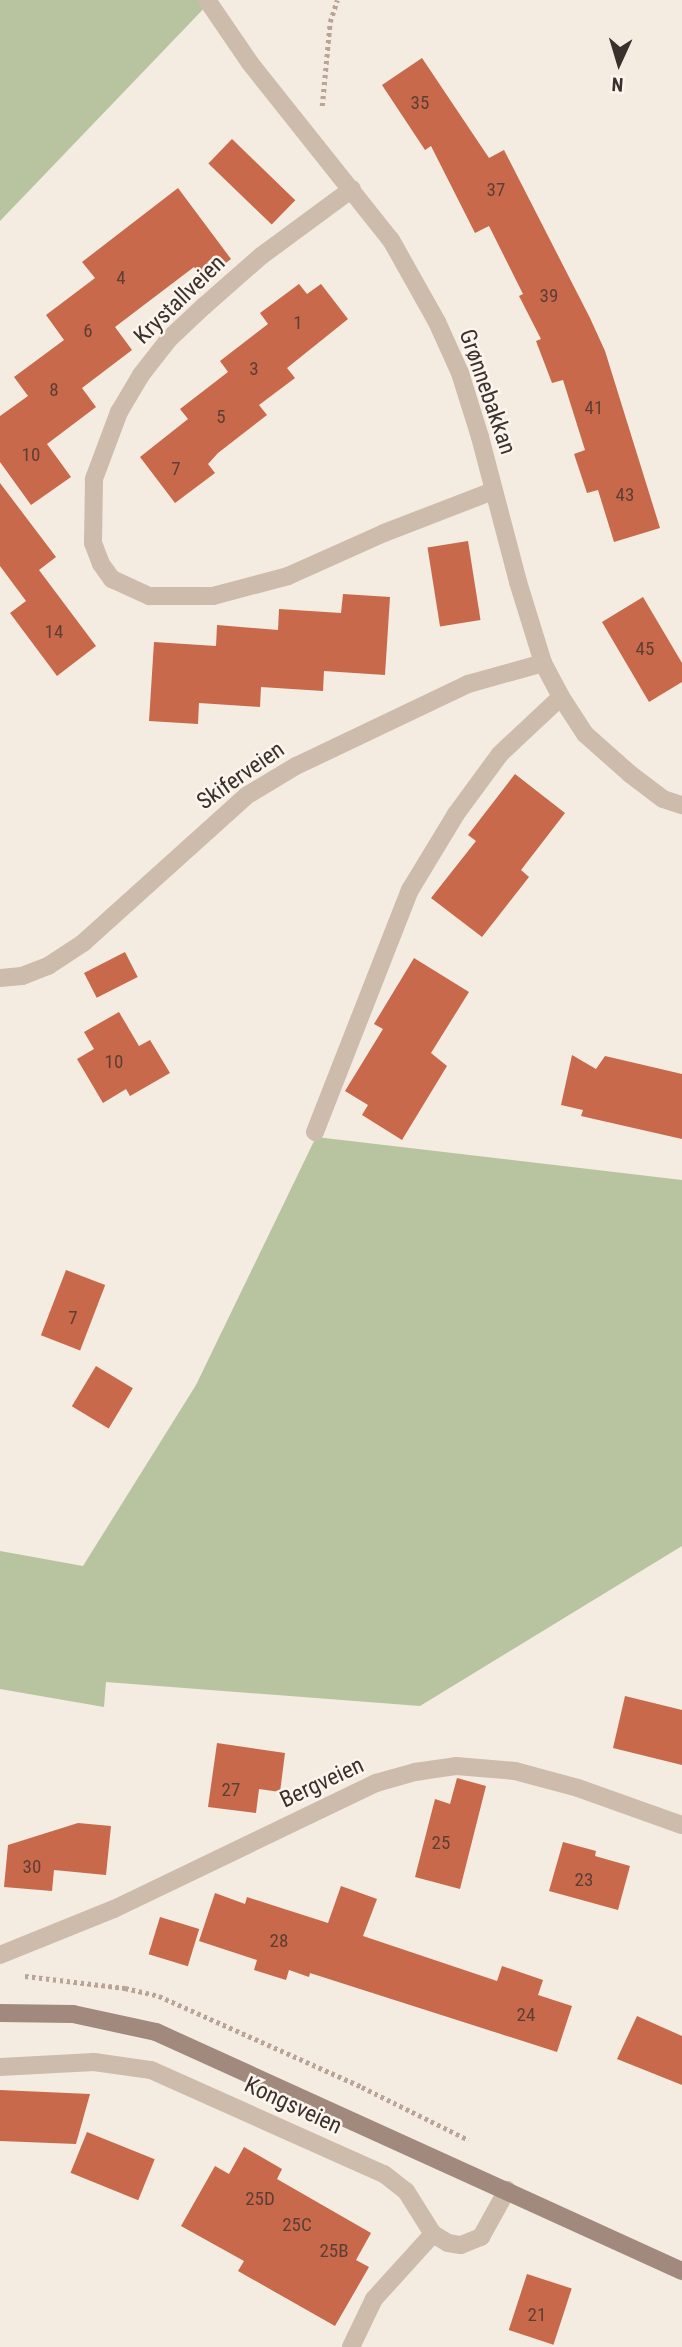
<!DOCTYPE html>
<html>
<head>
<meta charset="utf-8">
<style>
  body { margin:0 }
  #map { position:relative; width:682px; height:2347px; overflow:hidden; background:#f4ebe1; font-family:"Roboto Condensed",sans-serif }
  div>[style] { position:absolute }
  .green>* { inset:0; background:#b8c4a0 }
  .building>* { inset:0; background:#c8694b; transform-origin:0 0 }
  .path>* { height:4.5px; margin-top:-2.25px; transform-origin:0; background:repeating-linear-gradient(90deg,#b9a596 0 3.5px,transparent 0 7px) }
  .lane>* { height:18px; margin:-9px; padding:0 9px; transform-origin:9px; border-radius:9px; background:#cdbbac }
  .street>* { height:18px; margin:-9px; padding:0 9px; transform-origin:9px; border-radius:9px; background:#cdbbac }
  .secondary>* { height:18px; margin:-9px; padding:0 9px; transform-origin:9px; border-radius:9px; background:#a18a7d }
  span { translate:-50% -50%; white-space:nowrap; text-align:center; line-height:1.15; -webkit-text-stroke:5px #fbf5ee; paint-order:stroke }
  .number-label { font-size:19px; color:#5e3e33 }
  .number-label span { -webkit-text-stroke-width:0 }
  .street-label { font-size:23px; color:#3b302b }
  .north { position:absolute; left:584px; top:28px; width:70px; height:70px; -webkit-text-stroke:5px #fbf5ee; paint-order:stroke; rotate:184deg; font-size:19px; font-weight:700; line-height:28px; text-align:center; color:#3b302b }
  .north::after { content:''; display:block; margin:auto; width:24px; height:32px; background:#3b302b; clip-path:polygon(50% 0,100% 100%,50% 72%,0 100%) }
</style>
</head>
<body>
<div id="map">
  <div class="green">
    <div style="clip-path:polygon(0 0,212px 0,0 221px)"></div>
    <div style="clip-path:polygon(316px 1137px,682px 1180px,682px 1546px,420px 1706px,106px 1682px,104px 1707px,0 1689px,0 1551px,83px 1566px,196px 1385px)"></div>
  </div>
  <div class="building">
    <div style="clip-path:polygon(422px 58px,489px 158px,504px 150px,590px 318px,605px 351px,660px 528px,614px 542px,598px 490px,587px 493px,574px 454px,585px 450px,563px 380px,552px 383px,536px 341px,541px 339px,519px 296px,523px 294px,489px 226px,475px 233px,431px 146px,425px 150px,382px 85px)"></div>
    <div style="left:232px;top:139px;width:88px;height:34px;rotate:44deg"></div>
    <div style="clip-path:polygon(178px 188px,231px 259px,203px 280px,194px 267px,115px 327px,132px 350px,82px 388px,96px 407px,47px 444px,71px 477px,31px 505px,0 462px,0 416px,28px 396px,14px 377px,64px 340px,46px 315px,95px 278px,82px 262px)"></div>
    <div style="clip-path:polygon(299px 284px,307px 294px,321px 284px,348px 319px,287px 368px,295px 378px,259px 405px,267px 415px,218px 453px,208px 464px,215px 473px,175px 503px,140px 457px,188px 419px,180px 409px,228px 372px,220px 361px,268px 324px,260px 313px)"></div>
    <div style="clip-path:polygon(0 483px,56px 557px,39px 570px,96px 646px,57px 676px,10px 613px,26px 601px,0 566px)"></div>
    <div style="left:468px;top:541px;width:80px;height:41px;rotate:81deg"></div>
    <div style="clip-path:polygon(343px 594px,390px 597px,385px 675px,324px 671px,323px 691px,261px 687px,260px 707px,199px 703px,198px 724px,149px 721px,154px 642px,216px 646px,217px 625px,278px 630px,279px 609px,341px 613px)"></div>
    <div style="clip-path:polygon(643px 597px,682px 663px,682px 682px,649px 702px,602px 622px)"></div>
    <div style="clip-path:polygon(515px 774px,565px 813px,521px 870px,529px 877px,482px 937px,431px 898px,476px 841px,468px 835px)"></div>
    <div style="left:125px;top:952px;width:28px;height:46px;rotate:63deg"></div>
    <div style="clip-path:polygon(414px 958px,469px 992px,431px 1053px,447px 1066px,402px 1140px,362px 1115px,368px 1105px,345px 1091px,383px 1029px,374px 1024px)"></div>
    <div style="clip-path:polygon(119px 1012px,139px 1046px,150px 1040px,170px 1073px,130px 1096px,126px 1089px,103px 1103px,77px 1059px,94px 1049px,84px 1032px)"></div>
    <div style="clip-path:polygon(572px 1055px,596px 1069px,605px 1056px,682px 1074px,682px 1139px,581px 1116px,583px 1110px,561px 1105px)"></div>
    <div style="left:66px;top:1270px;width:42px;height:70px;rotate:21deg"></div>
    <div style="left:96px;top:1366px;width:43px;height:47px;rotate:31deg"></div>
    <div style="clip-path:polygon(625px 1696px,682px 1710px,682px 1765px,613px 1748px)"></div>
    <div style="clip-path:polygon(217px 1743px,285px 1753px,280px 1792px,259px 1789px,256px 1813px,208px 1807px)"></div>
    <div style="clip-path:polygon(457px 1778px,486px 1786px,460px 1889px,415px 1877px,435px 1799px,450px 1804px)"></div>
    <div style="clip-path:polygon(78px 1823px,111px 1826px,106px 1875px,54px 1870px,52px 1891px,4px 1887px,8px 1845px)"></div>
    <div style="clip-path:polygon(563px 1842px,596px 1851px,595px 1856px,630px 1866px,618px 1910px,549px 1891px)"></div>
    <div style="clip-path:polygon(341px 1886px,377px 1899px,363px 1936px,497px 1981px,502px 1966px,543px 1980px,538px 1995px,572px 2006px,557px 2052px,310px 1973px,309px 1977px,289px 1970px,286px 1980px,254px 1970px,257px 1960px,199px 1941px,215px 1893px,245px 1904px,247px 1897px,328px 1923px)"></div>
    <div style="left:160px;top:1917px;width:41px;height:39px;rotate:17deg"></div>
    <div style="clip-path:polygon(637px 2016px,682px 2036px,682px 2085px,617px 2059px)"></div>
    <div style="clip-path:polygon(0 2090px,90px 2094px,76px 2144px,0 2141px)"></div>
    <div style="left:87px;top:2132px;width:73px;height:44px;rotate:22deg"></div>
    <div style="clip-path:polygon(244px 2147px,282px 2169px,277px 2179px,371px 2233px,356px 2260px,369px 2267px,335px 2326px,238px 2271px,244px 2261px,181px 2226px,215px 2166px,229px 2174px)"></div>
    <div style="left:527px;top:2274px;width:47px;height:59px;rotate:18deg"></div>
  </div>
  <div class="path">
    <div style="left:322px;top:106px;width:84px;rotate:-84.6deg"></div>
    <div style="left:330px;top:22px;width:23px;rotate:-72deg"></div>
    <div style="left:25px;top:1976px;width:101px;rotate:6.8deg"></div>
    <div style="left:125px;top:1988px;width:35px;rotate:13deg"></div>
    <div style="left:159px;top:1996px;width:222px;rotate:24.1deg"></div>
    <div style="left:362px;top:2087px;width:119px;rotate:26.4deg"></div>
  </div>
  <div class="lane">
    <div style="left:315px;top:1132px;width:260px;rotate:-68.6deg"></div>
    <div style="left:410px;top:890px;width:89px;rotate:-58.8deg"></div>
    <div style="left:456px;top:814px;width:74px;rotate:-53.7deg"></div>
    <div style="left:500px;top:754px;width:83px;rotate:-43.1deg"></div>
    <div style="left:0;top:2067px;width:94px;rotate:-3deg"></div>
    <div style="left:94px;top:2062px;width:58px;rotate:8deg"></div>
    <div style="left:151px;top:2070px;width:255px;rotate:24.1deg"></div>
    <div style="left:384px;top:2174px;width:28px;rotate:38deg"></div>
    <div style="left:406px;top:2191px;width:51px;rotate:57.9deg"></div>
    <div style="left:433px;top:2234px;width:17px;rotate:31deg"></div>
    <div style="left:448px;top:2243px;width:13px;rotate:9deg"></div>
    <div style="left:461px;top:2245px;width:22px;rotate:-22deg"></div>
    <div style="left:481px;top:2237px;width:54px;rotate:-61deg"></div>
    <div style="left:351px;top:2347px;width:53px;rotate:-64.4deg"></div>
    <div style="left:374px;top:2299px;width:88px;rotate:-47.8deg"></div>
  </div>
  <div class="street">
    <div style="left:207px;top:0;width:76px;rotate:55.7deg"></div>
    <div style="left:250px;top:63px;width:226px;rotate:51.5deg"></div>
    <div style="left:391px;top:240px;width:94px;rotate:60.7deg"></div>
    <div style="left:437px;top:322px;width:56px;rotate:65.7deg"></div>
    <div style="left:460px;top:373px;width:67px;rotate:72.6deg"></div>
    <div style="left:480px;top:437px;width:150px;rotate:75.3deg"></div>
    <div style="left:518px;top:582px;width:85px;rotate:72.8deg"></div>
    <div style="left:543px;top:663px;width:38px;rotate:62deg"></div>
    <div style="left:561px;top:697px;width:44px;rotate:57deg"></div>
    <div style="left:585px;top:734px;width:60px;rotate:41.6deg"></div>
    <div style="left:630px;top:774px;width:41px;rotate:37.1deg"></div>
    <div style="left:663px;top:799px;width:20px;rotate:18deg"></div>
    <div style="left:352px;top:189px;width:113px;rotate:143.6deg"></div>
    <div style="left:261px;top:256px;width:76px;rotate:138.7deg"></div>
    <div style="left:204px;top:306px;width:48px;rotate:136.7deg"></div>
    <div style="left:169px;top:339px;width:46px;rotate:127.9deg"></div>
    <div style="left:141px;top:375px;width:43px;rotate:120.7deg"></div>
    <div style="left:119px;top:412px;width:72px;rotate:110.5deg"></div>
    <div style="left:94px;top:479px;width:64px;rotate:90.9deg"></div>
    <div style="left:93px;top:543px;width:22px;rotate:69deg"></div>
    <div style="left:101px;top:564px;width:19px;rotate:54deg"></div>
    <div style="left:112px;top:579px;width:41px;rotate:24.7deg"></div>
    <div style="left:149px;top:596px;width:64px"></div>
    <div style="left:213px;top:596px;width:78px;rotate:-14.9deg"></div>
    <div style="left:288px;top:576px;width:105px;rotate:-24.1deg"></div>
    <div style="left:384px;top:533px;width:117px;rotate:-21.1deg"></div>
    <div style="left:0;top:978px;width:22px;rotate:-5deg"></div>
    <div style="left:22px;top:976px;width:28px;rotate:-21deg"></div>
    <div style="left:48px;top:966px;width:42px;rotate:-33.3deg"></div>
    <div style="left:83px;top:943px;width:219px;rotate:-42deg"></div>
    <div style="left:246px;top:796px;width:58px;rotate:-31deg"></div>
    <div style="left:296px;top:766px;width:191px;rotate:-25.5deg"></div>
    <div style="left:468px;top:684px;width:78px;rotate:-15.6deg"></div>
    <div style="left:0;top:1955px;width:123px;rotate:-22deg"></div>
    <div style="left:114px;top:1909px;width:291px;rotate:-25.7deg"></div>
    <div style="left:376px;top:1783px;width:41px;rotate:-15.8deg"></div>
    <div style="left:415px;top:1772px;width:41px;rotate:-8.3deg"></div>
    <div style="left:456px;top:1766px;width:59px;rotate:4.8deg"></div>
    <div style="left:515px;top:1771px;width:65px;rotate:15.1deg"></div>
    <div style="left:578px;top:1788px;width:110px;rotate:19.6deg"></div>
  </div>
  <div class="secondary">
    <div style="left:0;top:2013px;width:73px;rotate:0.8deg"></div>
    <div style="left:73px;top:2014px;width:85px;rotate:12.2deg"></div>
    <div style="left:156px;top:2032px;width:578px;rotate:24.44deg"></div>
  </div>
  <div class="number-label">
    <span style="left:420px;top:103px">35</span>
    <span style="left:496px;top:190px">37</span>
    <span style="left:121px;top:278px">4</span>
    <span style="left:549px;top:296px">39</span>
    <span style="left:298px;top:323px">1</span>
    <span style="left:88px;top:331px">6</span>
    <span style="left:254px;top:369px">3</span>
    <span style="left:54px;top:390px">8</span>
    <span style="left:594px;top:408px">41</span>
    <span style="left:221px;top:417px">5</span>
    <span style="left:31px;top:455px">10</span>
    <span style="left:176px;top:469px">7</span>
    <span style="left:625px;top:495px">43</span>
    <span style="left:54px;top:632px">14</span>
    <span style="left:645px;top:649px">45</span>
    <span style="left:114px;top:1062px">10</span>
    <span style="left:73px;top:1318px">7</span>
    <span style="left:231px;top:1790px">27</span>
    <span style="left:441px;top:1843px">25</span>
    <span style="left:32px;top:1867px">30</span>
    <span style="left:584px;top:1880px">23</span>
    <span style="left:279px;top:1941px">28</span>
    <span style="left:526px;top:2015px">24</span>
    <span style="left:260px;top:2199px">25D</span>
    <span style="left:297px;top:2225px">25C</span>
    <span style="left:334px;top:2251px">25B</span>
    <span style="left:537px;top:2315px">21</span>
  </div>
  <div class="street-label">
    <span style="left:180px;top:300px;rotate:-44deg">Krystallveien</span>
    <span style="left:487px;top:392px;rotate:71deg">Grønnebakkan</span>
    <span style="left:241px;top:776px;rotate:-35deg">Skiferveien</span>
    <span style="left:322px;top:1783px;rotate:-25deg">Bergveien</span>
    <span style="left:293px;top:2106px;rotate:25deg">Kongsveien</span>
  </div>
  <div class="north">N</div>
</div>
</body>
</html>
